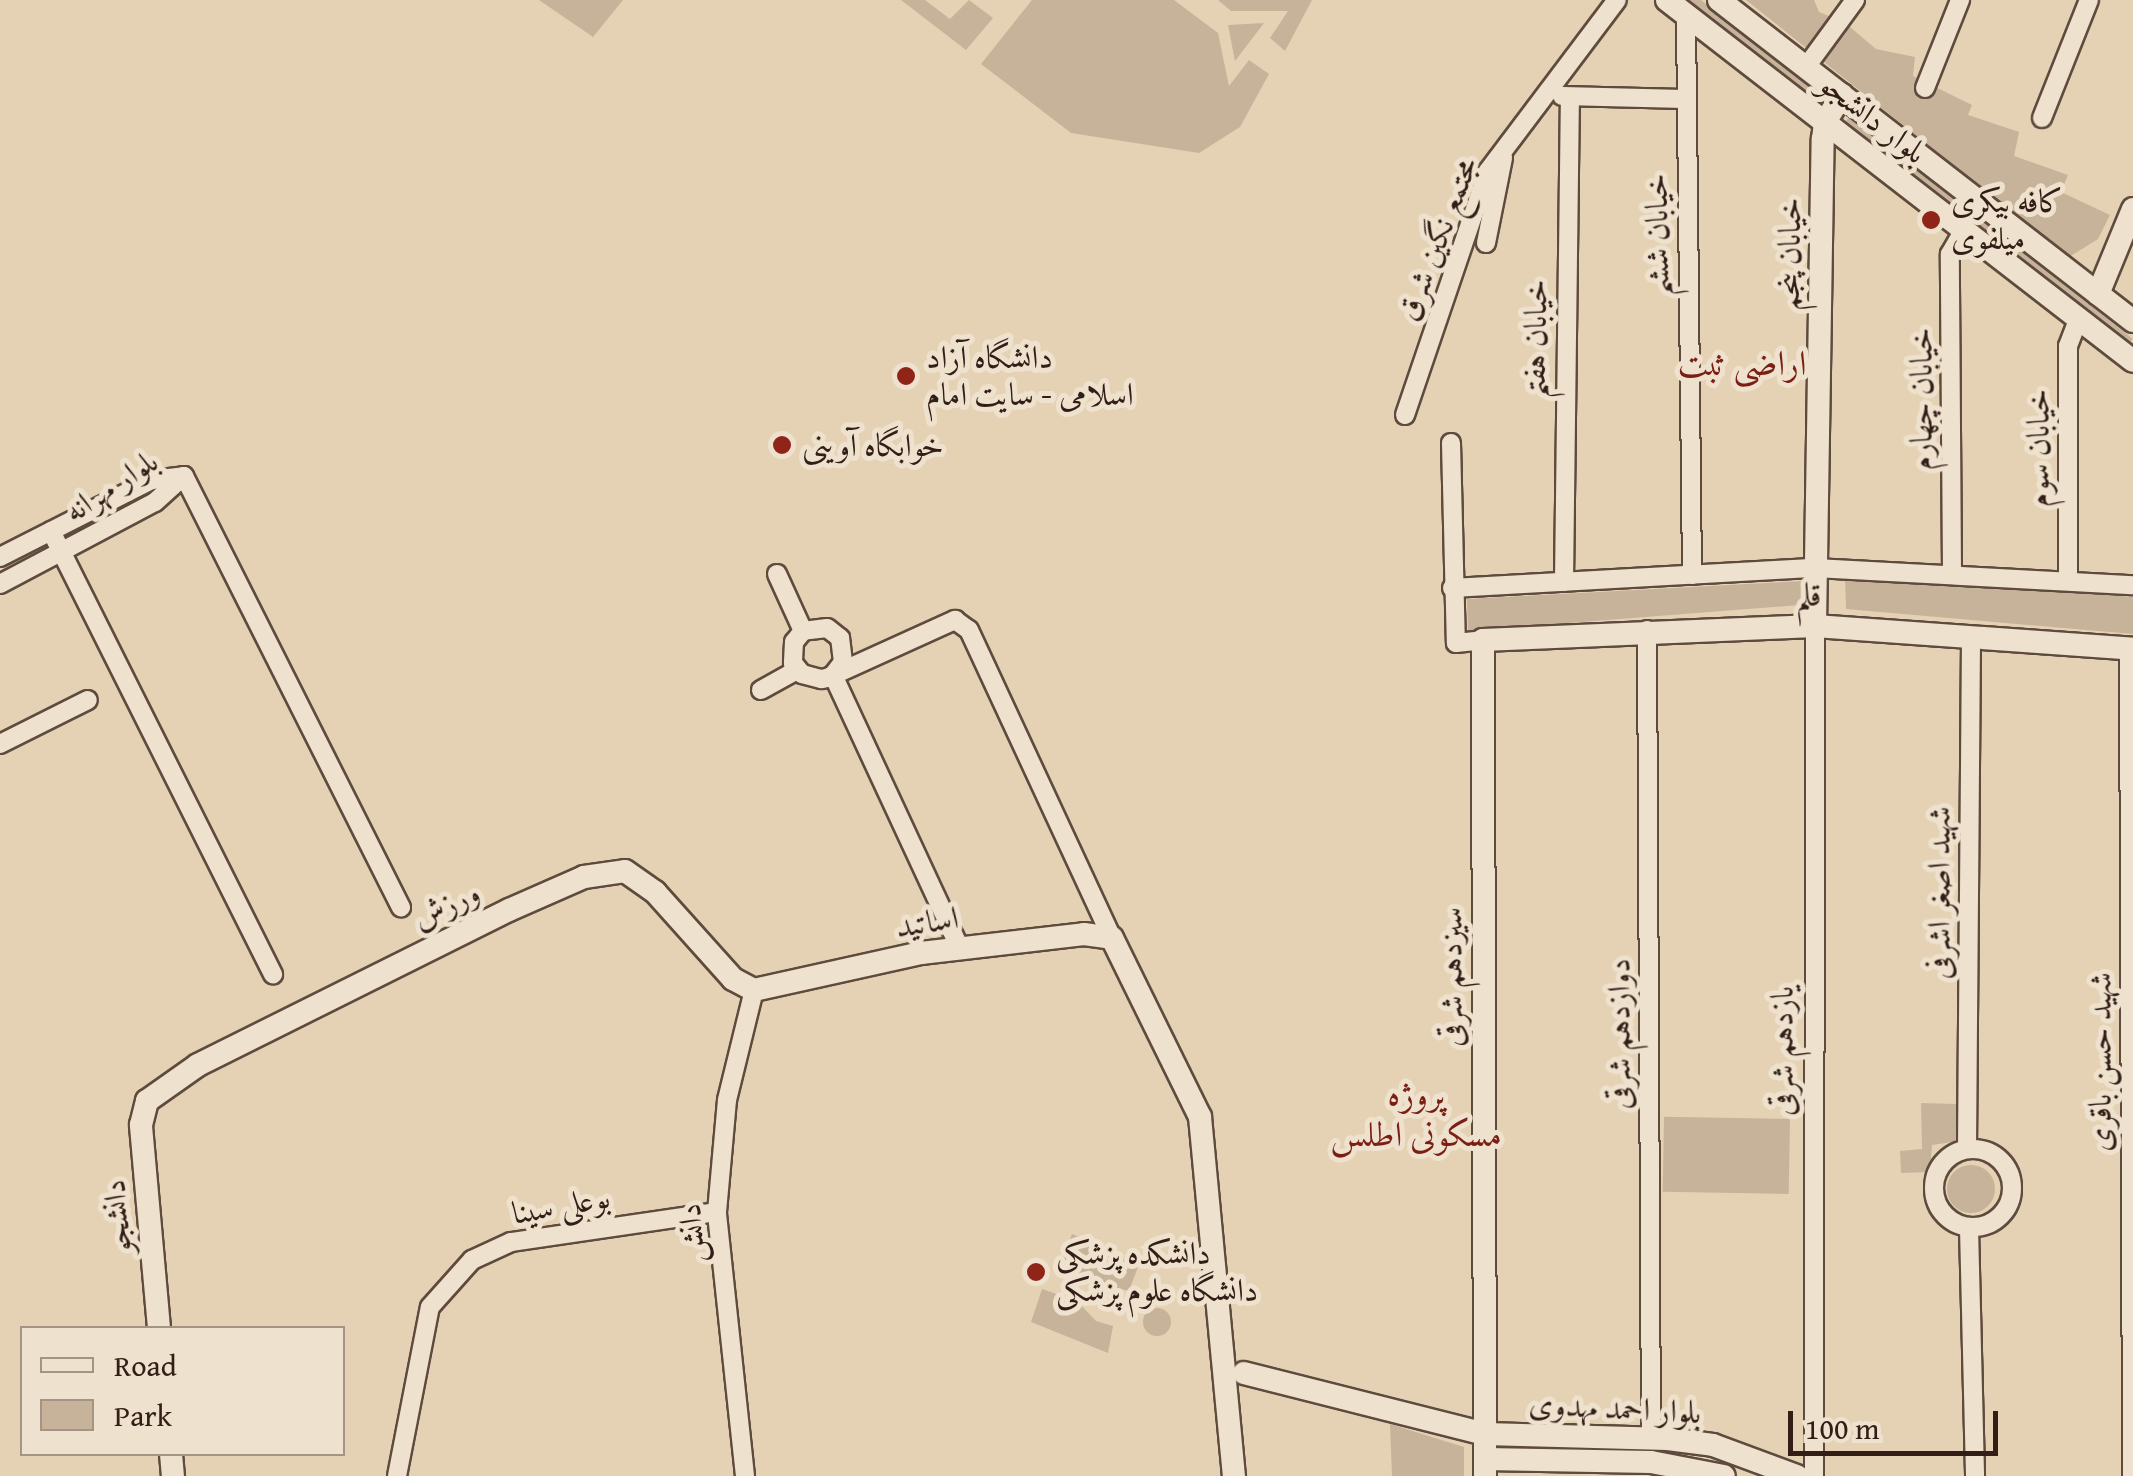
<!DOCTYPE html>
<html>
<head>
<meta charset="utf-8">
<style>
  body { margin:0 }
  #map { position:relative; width:2133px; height:1476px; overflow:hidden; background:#e5d2b4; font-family:"Gentium Book Plus",Amiri,serif }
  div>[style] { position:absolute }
  .green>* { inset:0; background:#c7b399; transform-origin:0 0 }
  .round { border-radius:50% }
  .roads { filter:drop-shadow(2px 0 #5f4b3e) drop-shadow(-2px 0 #5f4b3e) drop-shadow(0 2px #5f4b3e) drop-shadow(0 -2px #5f4b3e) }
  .street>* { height:18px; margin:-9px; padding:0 9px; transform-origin:9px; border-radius:9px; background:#eee2ce }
  .street>.ring { margin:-9px; padding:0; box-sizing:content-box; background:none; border:18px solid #eee2ce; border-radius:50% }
  .secondary>* { height:22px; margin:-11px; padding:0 11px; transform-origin:11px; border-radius:11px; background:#eee2ce }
  .dots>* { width:28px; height:28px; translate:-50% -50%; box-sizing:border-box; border:5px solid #eee2ce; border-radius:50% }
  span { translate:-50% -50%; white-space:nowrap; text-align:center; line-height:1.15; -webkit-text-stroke:10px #eee2ce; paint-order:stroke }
  .street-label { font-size:32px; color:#321e16 }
  .poi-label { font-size:32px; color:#321e16 }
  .left { translate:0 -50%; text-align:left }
  .neighbourhood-label { font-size:35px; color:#7a1f14 }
  .legend { position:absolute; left:20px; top:1326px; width:325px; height:130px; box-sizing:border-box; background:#eee2ce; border:2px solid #a39484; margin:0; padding:12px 18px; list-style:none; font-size:30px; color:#321e16 }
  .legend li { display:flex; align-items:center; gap:20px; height:50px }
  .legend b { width:50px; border:2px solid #a39484 }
  .scale { position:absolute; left:1788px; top:1411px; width:210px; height:45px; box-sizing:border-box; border:5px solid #321e16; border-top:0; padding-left:12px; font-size:30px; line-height:35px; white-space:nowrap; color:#321e16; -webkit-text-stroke:8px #eee2ce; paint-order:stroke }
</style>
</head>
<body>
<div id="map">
  <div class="green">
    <div style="clip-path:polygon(539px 0,623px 0,593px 37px)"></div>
    <div style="clip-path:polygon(901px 0,925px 0,950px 19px,969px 0,993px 18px,966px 50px)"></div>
    <div style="clip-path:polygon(1032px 0,1174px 0,1218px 33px,1229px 86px,1249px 60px,1269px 74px,1240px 127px,1199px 153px,1071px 133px,981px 64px)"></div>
    <div style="clip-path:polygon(1218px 0,1312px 0,1285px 51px,1270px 38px,1288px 11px,1231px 11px)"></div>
    <div style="clip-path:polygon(1686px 0,1701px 0,1765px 49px,1812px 90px,1808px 96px)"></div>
    <div style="clip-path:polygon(1746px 0,1814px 0,1819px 12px,1844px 22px,1876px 49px,1915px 57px,1913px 76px,1972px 105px,1968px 115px,2019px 132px,2014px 156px,2068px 175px,2061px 192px,2110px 215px,2098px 239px,2069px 257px)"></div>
    <div style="clip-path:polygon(1264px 23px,1235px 61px,1228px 25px)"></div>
    <div style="left:1849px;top:117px;width:360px;height:8px;rotate:38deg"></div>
    <div style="clip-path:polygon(1845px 577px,1938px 579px,2133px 597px,2133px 634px,1846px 609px)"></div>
    <div style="clip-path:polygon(1802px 581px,1800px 605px,1468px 631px,1467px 599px)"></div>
    <div style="clip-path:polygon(1921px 1103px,1956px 1104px,1959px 1141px,1932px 1145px,1930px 1172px,1901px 1173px,1900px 1151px,1922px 1149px)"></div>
    <div style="left:1790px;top:1119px;width:75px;height:126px;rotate:91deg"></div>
    <div class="round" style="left:1947px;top:1165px;width:48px;height:48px"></div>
    <div style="clip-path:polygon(1072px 1234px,1139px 1264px,1129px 1291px,1072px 1277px,1073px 1267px,1061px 1261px)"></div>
    <div style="clip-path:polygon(1042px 1289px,1077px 1301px,1096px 1321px,1113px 1326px,1108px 1353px,1031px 1322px)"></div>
    <div class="round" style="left:1143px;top:1308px;width:28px;height:28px"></div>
    <div style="clip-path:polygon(1390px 1424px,1464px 1447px,1464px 1476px,1392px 1476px)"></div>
  </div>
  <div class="roads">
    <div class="street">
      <div style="left:1686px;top:15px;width:560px;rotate:89.39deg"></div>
      <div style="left:1806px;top:67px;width:83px;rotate:-53.8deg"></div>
      <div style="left:1925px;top:88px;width:95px;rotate:-68.3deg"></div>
      <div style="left:1562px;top:96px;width:123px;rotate:1.4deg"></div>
      <div style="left:2042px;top:118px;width:127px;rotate:-68.3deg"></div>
      <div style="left:1486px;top:243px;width:87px;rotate:-78.7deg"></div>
      <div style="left:1405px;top:415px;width:258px;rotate:-71.2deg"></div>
      <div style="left:1488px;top:171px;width:214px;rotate:-53deg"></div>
      <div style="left:1451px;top:443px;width:200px;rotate:88.6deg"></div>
      <div style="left:1456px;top:643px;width:27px;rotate:-6deg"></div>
      <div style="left:184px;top:476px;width:483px;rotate:63.3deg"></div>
      <div style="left:51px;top:531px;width:496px;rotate:63.4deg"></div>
      <div style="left:0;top:557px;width:170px;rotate:-26.9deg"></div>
      <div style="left:152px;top:480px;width:32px;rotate:-7deg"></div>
      <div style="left:1952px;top:572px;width:318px;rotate:-90.4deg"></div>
      <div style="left:1950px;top:254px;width:28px;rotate:-60deg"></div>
      <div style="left:777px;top:574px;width:63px;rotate:65.5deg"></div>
      <div style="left:2068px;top:579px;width:233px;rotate:-90deg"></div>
      <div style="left:2068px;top:346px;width:30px;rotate:-69deg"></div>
      <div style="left:1564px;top:582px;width:485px;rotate:-89.3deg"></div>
      <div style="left:0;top:584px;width:175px;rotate:-27.9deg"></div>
      <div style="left:155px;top:502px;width:39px;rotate:-42deg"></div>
      <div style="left:1452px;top:588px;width:364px;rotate:-3.2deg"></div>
      <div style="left:1815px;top:568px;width:318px;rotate:3.1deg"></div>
      <div style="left:1647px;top:630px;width:807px;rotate:89.72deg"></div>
      <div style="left:2129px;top:649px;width:827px;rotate:89.79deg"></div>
      <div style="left:833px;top:675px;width:16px;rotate:-52deg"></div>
      <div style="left:843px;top:662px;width:24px;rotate:-97deg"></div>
      <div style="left:840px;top:638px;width:16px;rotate:-142deg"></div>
      <div style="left:827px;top:628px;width:24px;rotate:173deg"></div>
      <div style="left:803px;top:631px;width:14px;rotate:129deg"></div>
      <div style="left:794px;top:642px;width:21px;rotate:93deg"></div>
      <div style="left:793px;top:663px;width:14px;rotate:51deg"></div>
      <div style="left:802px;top:674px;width:20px;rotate:15deg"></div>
      <div style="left:821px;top:679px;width:6px;rotate:-9deg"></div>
      <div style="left:827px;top:678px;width:141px;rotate:-24.4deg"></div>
      <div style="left:955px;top:620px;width:17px;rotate:36deg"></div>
      <div style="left:969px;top:630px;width:340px;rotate:65.1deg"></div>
      <div style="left:833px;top:675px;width:301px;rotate:65.1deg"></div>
      <div style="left:761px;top:690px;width:41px;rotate:-29.1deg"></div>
      <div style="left:0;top:744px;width:98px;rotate:-26.6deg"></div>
      <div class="ring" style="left:1934px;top:1149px;width:60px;height:60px"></div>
      <div style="left:1967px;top:1149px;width:512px;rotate:-89.55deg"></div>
      <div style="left:1969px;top:1228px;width:248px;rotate:88.6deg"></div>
      <div style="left:397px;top:1476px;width:172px;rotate:-79deg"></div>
      <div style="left:430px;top:1307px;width:63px;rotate:-48.2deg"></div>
      <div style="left:472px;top:1260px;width:43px;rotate:-24.8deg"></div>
      <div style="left:511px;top:1242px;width:208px;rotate:-8.3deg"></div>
      <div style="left:745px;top:1476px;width:265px;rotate:-96.1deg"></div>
      <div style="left:717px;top:1212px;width:112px;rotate:-84.9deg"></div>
      <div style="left:727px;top:1100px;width:113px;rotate:-76.2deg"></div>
      <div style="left:1814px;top:1476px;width:850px;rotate:-89.93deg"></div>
    </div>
    <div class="secondary">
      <div style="left:1667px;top:0;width:589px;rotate:37.76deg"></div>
      <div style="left:1719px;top:0;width:524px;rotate:37.79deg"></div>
      <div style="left:2098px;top:294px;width:92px;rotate:-67.6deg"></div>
      <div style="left:1815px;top:626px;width:487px;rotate:-89.1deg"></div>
      <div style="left:1823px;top:139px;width:17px;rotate:-83deg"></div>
      <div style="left:1825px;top:122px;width:32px;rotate:-58deg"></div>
      <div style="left:159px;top:1328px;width:204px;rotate:-95.1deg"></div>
      <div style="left:141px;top:1125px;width:25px;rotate:-76deg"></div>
      <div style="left:147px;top:1101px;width:62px;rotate:-35.2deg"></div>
      <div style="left:198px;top:1065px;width:347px;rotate:-26.5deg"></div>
      <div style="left:509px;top:910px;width:82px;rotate:-23.7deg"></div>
      <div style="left:584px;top:877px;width:41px;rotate:-8.3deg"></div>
      <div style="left:625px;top:871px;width:37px;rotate:35deg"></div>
      <div style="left:655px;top:892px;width:117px;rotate:48.1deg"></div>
      <div style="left:733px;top:979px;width:24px;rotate:28deg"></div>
      <div style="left:754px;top:990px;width:171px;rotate:-12.5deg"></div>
      <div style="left:921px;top:953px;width:164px;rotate:-6.6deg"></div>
      <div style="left:1084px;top:934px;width:28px;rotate:8deg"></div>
      <div style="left:1112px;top:938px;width:199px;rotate:63.8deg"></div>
      <div style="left:1200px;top:1117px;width:361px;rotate:84.6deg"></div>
      <div style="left:1244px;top:1373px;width:249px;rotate:14.2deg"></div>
      <div style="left:1485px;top:1434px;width:183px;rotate:1.6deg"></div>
      <div style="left:1668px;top:1439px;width:45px;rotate:7.6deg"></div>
      <div style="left:1713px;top:1445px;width:90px;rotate:20.3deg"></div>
      <div style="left:171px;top:1454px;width:22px;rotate:85deg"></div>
      <div style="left:1485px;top:1459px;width:166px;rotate:1deg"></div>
      <div style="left:1651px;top:1462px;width:74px;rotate:10.9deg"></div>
      <div style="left:1485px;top:1476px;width:836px;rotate:-90.14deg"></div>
      <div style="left:1483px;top:640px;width:332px;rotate:-2.4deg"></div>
      <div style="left:1815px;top:626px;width:319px;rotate:4.1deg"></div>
    </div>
  </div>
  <div class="dots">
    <div style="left:1931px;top:220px;background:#8f2418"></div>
    <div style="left:906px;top:376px;background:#8f2418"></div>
    <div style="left:782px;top:445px;background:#8f2418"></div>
    <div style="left:1036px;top:1272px;background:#8f2418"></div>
  </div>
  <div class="street-label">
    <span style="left:1873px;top:118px;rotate:38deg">بلوار دانشجو</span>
    <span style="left:1657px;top:235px;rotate:-91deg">خیابان ششم</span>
    <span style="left:1437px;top:239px;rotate:-69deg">مجتمع نگین شرق</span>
    <span style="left:1789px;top:254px;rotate:-89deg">خیابان پنجم</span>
    <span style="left:1535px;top:339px;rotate:-89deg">خیابان هفتم</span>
    <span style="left:1921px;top:399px;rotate:-90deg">خیابان چهارم</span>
    <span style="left:2038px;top:448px;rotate:-90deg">خیابان سوم</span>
    <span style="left:111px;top:486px;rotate:-33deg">بلوار مهرانه</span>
    <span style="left:1809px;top:595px;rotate:1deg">قلم</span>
    <span style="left:1939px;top:893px;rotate:-90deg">شهید اصغر اشرفی</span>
    <span style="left:446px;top:905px;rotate:-26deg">ورزش</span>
    <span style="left:927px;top:922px;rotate:-9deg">اساتید</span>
    <span style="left:1451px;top:977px;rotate:-90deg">سیزدهم شرقی</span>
    <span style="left:1619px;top:1034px;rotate:-90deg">دوازدهم شرقی</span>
    <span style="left:1782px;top:1051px;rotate:-90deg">یازدهم شرقی</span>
    <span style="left:2100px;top:1062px;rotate:-90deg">شهید حسن باقری</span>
    <span style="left:561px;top:1205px;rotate:-10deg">بوعلی سینا</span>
    <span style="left:117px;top:1217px;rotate:-95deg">دانشجو</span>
    <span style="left:691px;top:1233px;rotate:-93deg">دانش</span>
    <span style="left:1615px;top:1408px;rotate:3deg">بلوار احمد مهدوی</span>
  </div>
  <div class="poi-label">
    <span class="left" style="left:1951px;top:220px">کافه بیکری<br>میلفوی</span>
    <span class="left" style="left:926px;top:376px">دانشگاه آزاد<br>اسلامی - سایت امام</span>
    <span class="left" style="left:802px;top:445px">خوابگاه آوینی</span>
    <span class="left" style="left:1056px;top:1272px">دانشکده پزشکی<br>دانشگاه علوم پزشکی</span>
  </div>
  <div class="neighbourhood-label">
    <span style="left:1742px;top:363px">اراضی ثبت</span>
    <span style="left:1416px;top:1114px">پروژه<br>مسکونی اطلس</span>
  </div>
  <ul class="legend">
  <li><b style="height:12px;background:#eee2ce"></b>Road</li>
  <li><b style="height:28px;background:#c7b399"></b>Park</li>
  </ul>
  <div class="scale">100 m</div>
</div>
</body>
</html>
